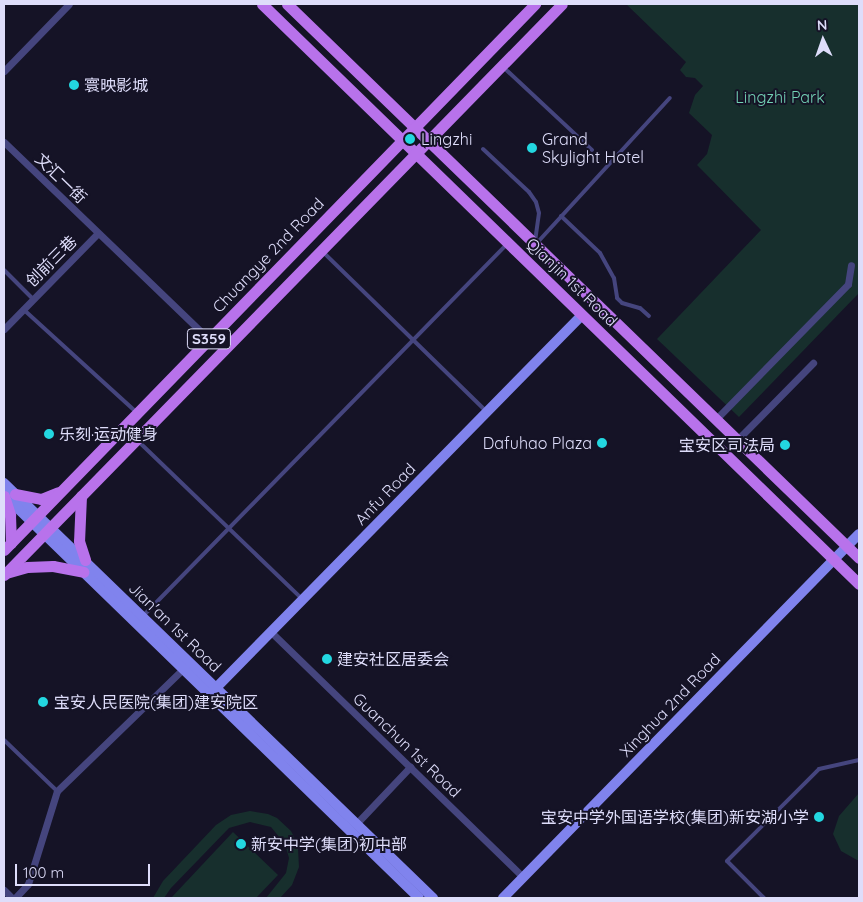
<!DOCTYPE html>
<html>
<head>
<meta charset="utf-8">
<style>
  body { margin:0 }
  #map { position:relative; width:863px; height:902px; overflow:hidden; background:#151326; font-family:Quicksand,"Noto Sans SC",sans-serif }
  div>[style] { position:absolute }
  .green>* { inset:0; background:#172f2d }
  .lane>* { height:4px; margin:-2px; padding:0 2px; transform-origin:2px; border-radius:2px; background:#45457e }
  .street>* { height:7px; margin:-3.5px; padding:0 3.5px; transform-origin:3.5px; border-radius:3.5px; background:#45457e }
  .secondary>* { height:10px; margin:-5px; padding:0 5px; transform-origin:5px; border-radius:5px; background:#8083ed }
  .primary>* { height:11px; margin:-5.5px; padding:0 5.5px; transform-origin:5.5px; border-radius:5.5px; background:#b872eb }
  .dots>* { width:14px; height:14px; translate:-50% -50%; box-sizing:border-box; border:2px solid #151326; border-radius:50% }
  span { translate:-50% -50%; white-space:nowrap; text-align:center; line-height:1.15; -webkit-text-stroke:4px #151326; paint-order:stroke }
  .shield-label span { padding:1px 4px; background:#151326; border:1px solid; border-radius:4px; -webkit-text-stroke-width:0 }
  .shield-label { font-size:15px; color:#deddfa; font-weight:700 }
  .poi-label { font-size:16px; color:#deddfa }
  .left { translate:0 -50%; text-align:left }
  .right { translate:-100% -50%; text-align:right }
  .park-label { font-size:16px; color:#72d1b4 }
  .street-label { font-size:16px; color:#deddfa }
  .frame { position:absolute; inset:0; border:5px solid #deddfa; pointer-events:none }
  .north { position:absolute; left:798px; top:15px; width:50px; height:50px; -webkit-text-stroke:4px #151326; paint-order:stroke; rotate:357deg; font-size:14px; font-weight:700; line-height:20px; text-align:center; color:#deddfa }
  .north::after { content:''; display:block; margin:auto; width:18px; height:22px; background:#deddfa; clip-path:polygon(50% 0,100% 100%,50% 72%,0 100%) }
  .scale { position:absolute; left:15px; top:864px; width:135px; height:22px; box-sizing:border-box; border:2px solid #deddfa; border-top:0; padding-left:6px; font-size:15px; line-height:18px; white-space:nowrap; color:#deddfa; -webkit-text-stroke:4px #151326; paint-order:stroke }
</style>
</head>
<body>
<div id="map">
  <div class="green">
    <div style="clip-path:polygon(626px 4px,859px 4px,859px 293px,739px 417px,657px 339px,761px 230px,697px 165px,707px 154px,712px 135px,689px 113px,695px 95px,703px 86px,695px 78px,686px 77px,680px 70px,686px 62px)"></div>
    <div style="clip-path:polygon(859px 793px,859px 860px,857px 860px,841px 851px,833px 834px,839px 816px)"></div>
    <div style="clip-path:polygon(250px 811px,268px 814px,277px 818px,291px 831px,295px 839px,298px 849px,299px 867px,292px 885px,280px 898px,266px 898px,286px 873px,289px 858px,285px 844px,271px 827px,250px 822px,229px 828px,171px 888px,164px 898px,153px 898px,163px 881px,216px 825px,231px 815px)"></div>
    <div style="clip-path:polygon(233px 832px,278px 875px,256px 898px,171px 898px)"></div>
  </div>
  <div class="lane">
    <div style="left:502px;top:66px;width:123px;rotate:43deg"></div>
    <div style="left:483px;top:149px;width:63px;rotate:43.1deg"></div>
    <div style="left:529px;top:192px;width:12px;rotate:55deg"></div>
    <div style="left:536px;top:202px;width:11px;rotate:75deg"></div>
    <div style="left:539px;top:213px;width:29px;rotate:98deg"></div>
    <div style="left:561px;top:216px;width:54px;rotate:43.5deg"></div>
    <div style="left:600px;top:253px;width:29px;rotate:61deg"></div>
    <div style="left:614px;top:278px;width:20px;rotate:81deg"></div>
    <div style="left:617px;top:298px;width:7px;rotate:45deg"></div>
    <div style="left:622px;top:303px;width:19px;rotate:16deg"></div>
    <div style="left:640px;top:308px;width:12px;rotate:42deg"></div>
    <div style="left:536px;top:244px;width:198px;rotate:-47.5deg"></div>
    <div style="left:323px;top:252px;width:228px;rotate:44.3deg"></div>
    <div style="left:4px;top:270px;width:41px;rotate:45deg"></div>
    <div style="left:23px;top:309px;width:153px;rotate:42.3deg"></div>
    <div style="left:138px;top:441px;width:228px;rotate:43.9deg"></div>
    <div style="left:143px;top:616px;width:520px;rotate:-45.62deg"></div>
    <div style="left:4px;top:740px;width:74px;rotate:43.9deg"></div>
    <div style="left:764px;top:898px;width:52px;rotate:-135deg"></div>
    <div style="left:727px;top:861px;width:130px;rotate:-45deg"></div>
    <div style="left:819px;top:769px;width:41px;rotate:-12.7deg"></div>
  </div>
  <div class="street">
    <div style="left:4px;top:71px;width:93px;rotate:-45.9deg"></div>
    <div style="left:4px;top:142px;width:284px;rotate:43.9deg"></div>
    <div style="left:4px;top:329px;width:134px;rotate:-45.6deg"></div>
    <div style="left:717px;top:418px;width:187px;rotate:-45.6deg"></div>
    <div style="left:848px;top:284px;width:19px;rotate:-81deg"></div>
    <div style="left:738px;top:439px;width:107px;rotate:-45.4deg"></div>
    <div style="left:271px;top:632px;width:351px;rotate:44.2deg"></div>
    <div style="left:356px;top:824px;width:79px;rotate:-46.5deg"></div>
    <div style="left:4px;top:890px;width:11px;rotate:45deg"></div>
    <div style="left:15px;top:898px;width:19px;rotate:-47deg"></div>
    <div style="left:28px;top:884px;width:97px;rotate:-72.7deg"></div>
    <div style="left:57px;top:791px;width:180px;rotate:-44.1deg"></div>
  </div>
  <div class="secondary">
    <div style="left:4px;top:483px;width:597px;rotate:44.05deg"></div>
    <div style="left:4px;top:495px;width:578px;rotate:44.16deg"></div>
    <div style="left:212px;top:692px;width:528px;rotate:-45.54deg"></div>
    <div style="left:503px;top:898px;width:509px;rotate:-45.64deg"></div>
  </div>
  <div class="primary">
    <div style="left:262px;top:4px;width:832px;rotate:44.17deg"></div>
    <div style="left:287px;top:4px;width:796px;rotate:44.08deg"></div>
    <div style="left:15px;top:494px;width:26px;rotate:11deg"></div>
    <div style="left:41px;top:499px;width:18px;rotate:-22deg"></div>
    <div style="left:4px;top:496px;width:20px;rotate:72deg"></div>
    <div style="left:10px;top:515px;width:28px;rotate:88deg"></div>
    <div style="left:81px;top:496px;width:45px;rotate:92.5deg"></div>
    <div style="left:79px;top:541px;width:20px;rotate:72deg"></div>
    <div style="left:4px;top:550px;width:762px;rotate:-45.8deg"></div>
    <div style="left:6px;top:573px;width:22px;rotate:-16deg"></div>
    <div style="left:27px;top:567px;width:26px;rotate:-2deg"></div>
    <div style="left:53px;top:566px;width:31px;rotate:11deg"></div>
    <div style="left:4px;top:575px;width:798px;rotate:-45.66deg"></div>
  </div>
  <div class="dots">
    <div style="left:74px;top:85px;background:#23d7e0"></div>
    <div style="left:410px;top:139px;background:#23d7e0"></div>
    <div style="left:532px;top:148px;background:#23d7e0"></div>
    <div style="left:49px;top:434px;background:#23d7e0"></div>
    <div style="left:602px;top:443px;background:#23d7e0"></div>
    <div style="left:785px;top:445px;background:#23d7e0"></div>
    <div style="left:327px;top:659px;background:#23d7e0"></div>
    <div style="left:43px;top:702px;background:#23d7e0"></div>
    <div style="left:819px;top:817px;background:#23d7e0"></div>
    <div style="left:241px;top:844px;background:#23d7e0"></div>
  </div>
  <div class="shield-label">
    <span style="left:209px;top:339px">S359</span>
  </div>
  <div class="poi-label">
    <span class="left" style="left:84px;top:85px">寰映影城</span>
    <span class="left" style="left:421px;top:139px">Lingzhi</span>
    <span class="left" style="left:542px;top:148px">Grand<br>Skylight Hotel</span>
    <span class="left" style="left:59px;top:434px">乐刻·运动健身</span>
    <span class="right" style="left:592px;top:443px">Dafuhao Plaza</span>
    <span class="right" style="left:775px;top:445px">宝安区司法局</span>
    <span class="left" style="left:337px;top:659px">建安社区居委会</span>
    <span class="left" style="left:54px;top:702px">宝安人民医院(集团)建安院区</span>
    <span class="right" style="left:809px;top:817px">宝安中学外国语学校(集团)新安湖小学</span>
    <span class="left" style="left:251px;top:844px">新安中学(集团)初中部</span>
  </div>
  <div class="park-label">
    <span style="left:780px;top:97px">Lingzhi Park</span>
  </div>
  <div class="street-label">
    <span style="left:61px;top:178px;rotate:44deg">文汇一街</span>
    <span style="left:268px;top:255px;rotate:-46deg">Chuangye 2nd Road</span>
    <span style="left:51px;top:261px;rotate:-45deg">创前三巷</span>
    <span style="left:572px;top:282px;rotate:44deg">Qianjin 1st Road</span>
    <span style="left:385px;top:494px;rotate:-46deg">Anfu Road</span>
    <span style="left:175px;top:627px;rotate:44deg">Jian'an 1st Road</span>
    <span style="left:670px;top:705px;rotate:-46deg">Xinghua 2nd Road</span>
    <span style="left:407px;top:745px;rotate:44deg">Guanchun 1st Road</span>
  </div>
  <div class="frame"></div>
  <div class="north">N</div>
  <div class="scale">100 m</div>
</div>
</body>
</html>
